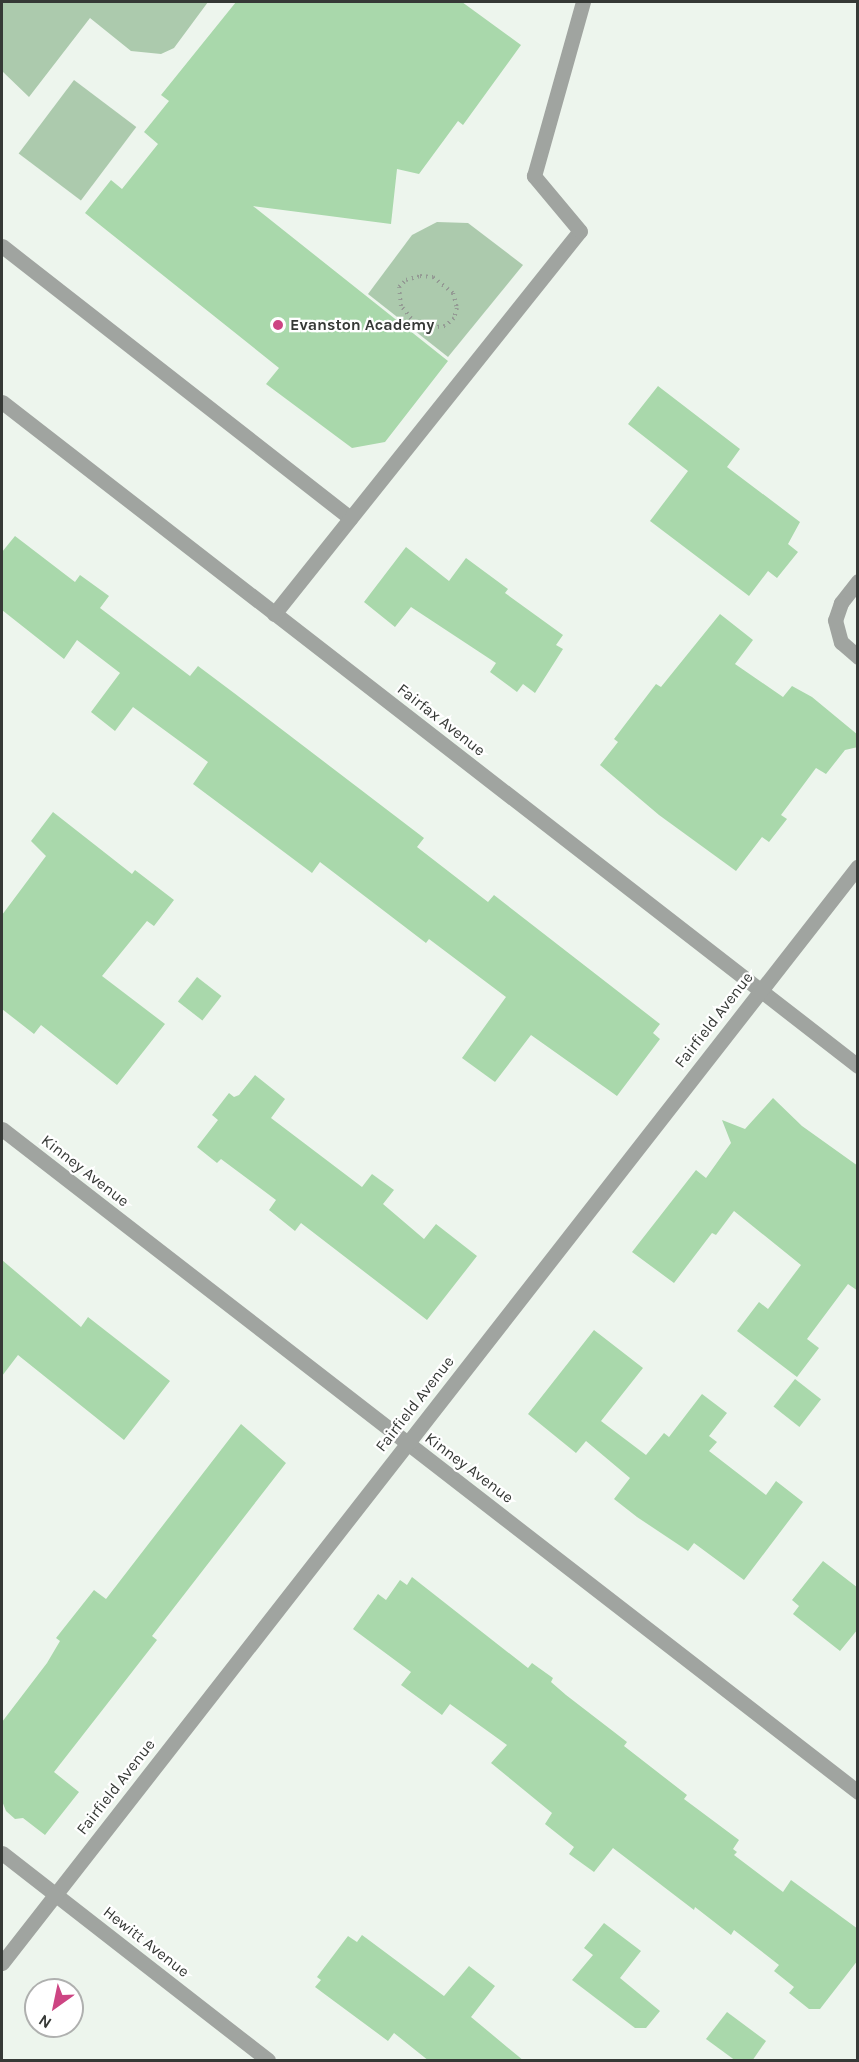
<!DOCTYPE html>
<html>
<head>
<meta charset="utf-8">
<style>
  body { margin:0 }
  #map { position:relative; width:859px; height:2062px; overflow:hidden; background:#edf5ed; font-family:Karla,sans-serif }
  div>[style] { position:absolute }
  .green>* { inset:0; background:#accaad; transform-origin:0 0 }
  .building>* { inset:0; background:#a9d8ab; transform-origin:0 0 }
  .path>* { height:4px; margin-top:-2px; transform-origin:0; background:repeating-linear-gradient(90deg,#949a94 0 1.5px,transparent 0 6px) }
  .minor>* { height:15px; margin:-7.5px; padding:0 7.5px; transform-origin:7.5px; border-radius:7.5px; background:#a0a4a0 }
  .dots>* { width:16px; height:16px; translate:-50% -50%; box-sizing:border-box; border:3px solid #fff; border-radius:50% }
  span { translate:-50% -50%; white-space:nowrap; text-align:center; line-height:1.15; -webkit-text-stroke:4.5px #fff; paint-order:stroke }
  .poi-label { font-size:16px; color:#363936; font-weight:700 }
  .left { translate:0 -50%; text-align:left }
  .street-label { font-size:16px; color:#363936 }
  .frame { position:absolute; inset:0; border:3px solid #363936; pointer-events:none }
  .north { position:absolute; left:24px; top:1978px; width:60px; height:60px; box-sizing:border-box; background:#fff; border:2px solid #afb0af; border-radius:50%; rotate:213deg; font-size:16px; font-weight:700; line-height:24px; text-align:center; color:#363936 }
  .north::after { content:''; display:block; margin:auto; width:21px; height:27px; background:#cd4583; clip-path:polygon(50% 0,100% 100%,50% 72%,0 100%) }
</style>
</head>
<body>
<div id="map">
  <div class="green">
    <div style="clip-path:polygon(2px 2px,208px 2px,174px 48px,161px 54px,131px 51px,90px 18px,29px 97px,2px 71px)"></div>
    <div style="left:74px;top:80px;width:78px;height:92px;rotate:37deg"></div>
    <div style="clip-path:polygon(437px 222px,468px 223px,523px 265px,448px 357px,368px 294px,412px 235px)"></div>
  </div>
  <div class="building">
    <div style="clip-path:polygon(236px 2px,462px 2px,521px 45px,463px 125px,458px 121px,419px 174px,397px 169px,391px 224px,253px 206px,448px 361px,385px 442px,352px 448px,266px 384px,279px 368px,85px 213px,111px 180px,122px 189px,158px 144px,144px 132px,169px 101px,161px 95px)"></div>
    <div style="clip-path:polygon(658px 386px,740px 449px,727px 467px,800px 522px,788px 544px,798px 552px,777px 578px,768px 571px,749px 596px,650px 521px,688px 471px,628px 424px)"></div>
    <div style="clip-path:polygon(15px 536px,75px 582px,80px 575px,109px 596px,100px 608px,190px 676px,198px 666px,234px 693px,424px 838px,417px 847px,488px 902px,494px 895px,660px 1024px,653px 1033px,660px 1039px,617px 1096px,531px 1035px,495px 1082px,462px 1058px,506px 997px,429px 939px,426px 943px,320px 862px,312px 873px,193px 784px,208px 762px,133px 707px,115px 731px,91px 712px,120px 673px,77px 640px,64px 659px,2px 610px,2px 552px)"></div>
    <div style="clip-path:polygon(406px 547px,449px 581px,466px 558px,508px 589px,505px 593px,563px 635px,556px 645px,563px 649px,535px 693px,523px 684px,517px 692px,490px 672px,496px 663px,411px 607px,395px 627px,364px 602px)"></div>
    <div style="clip-path:polygon(720px 614px,753px 640px,735px 664px,783px 697px,792px 686px,812px 697px,858px 735px,858px 747px,845px 750px,826px 774px,816px 768px,781px 815px,787px 819px,769px 842px,762px 837px,736px 871px,659px 815px,600px 765px,618px 742px,614px 739px,656px 684px,661px 687px)"></div>
    <div style="clip-path:polygon(53px 812px,132px 874px,135px 870px,174px 900px,154px 926px,147px 921px,102px 976px,165px 1024px,117px 1085px,41px 1025px,34px 1034px,2px 1009px,2px 915px,46px 856px,31px 841px)"></div>
    <div style="left:197px;top:977px;width:31px;height:31px;rotate:38deg"></div>
    <div style="clip-path:polygon(255px 1075px,285px 1099px,271px 1118px,362px 1187px,372px 1174px,394px 1190px,383px 1204px,424px 1239px,436px 1224px,477px 1256px,427px 1320px,301px 1223px,295px 1231px,269px 1210px,276px 1200px,221px 1159px,217px 1163px,197px 1147px,218px 1120px,212px 1115px,229px 1093px,234px 1097px,239px 1095px)"></div>
    <div style="clip-path:polygon(773px 1098px,802px 1126px,858px 1166px,858px 1291px,848px 1284px,807px 1339px,819px 1348px,797px 1377px,737px 1331px,759px 1302px,768px 1309px,801px 1265px,734px 1211px,716px 1235px,712px 1233px,674px 1283px,632px 1252px,696px 1170px,706px 1178px,731px 1143px,722px 1120px,745px 1129px)"></div>
    <div style="clip-path:polygon(2px 1260px,81px 1327px,88px 1317px,170px 1381px,124px 1440px,18px 1355px,2px 1376px)"></div>
    <div style="clip-path:polygon(594px 1330px,643px 1368px,601px 1421px,646px 1455px,664px 1433px,669px 1437px,702px 1394px,727px 1413px,709px 1436px,717px 1442px,709px 1451px,766px 1495px,776px 1481px,803px 1502px,744px 1580px,694px 1543px,688px 1551px,637px 1517px,614px 1499px,630px 1478px,586px 1441px,576px 1453px,528px 1414px)"></div>
    <div style="left:795px;top:1379px;width:33px;height:35px;rotate:38deg"></div>
    <div style="clip-path:polygon(241px 1424px,286px 1463px,152px 1636px,157px 1640px,54px 1772px,79px 1792px,45px 1835px,23px 1818px,15px 1819px,6px 1811px,2px 1801px,2px 1722px,47px 1663px,60px 1641px,56px 1638px,94px 1590px,106px 1599px)"></div>
    <div style="clip-path:polygon(823px 1561px,858px 1588px,858px 1629px,840px 1651px,793px 1614px,799px 1606px,792px 1600px)"></div>
    <div style="clip-path:polygon(412px 1577px,528px 1668px,532px 1663px,553px 1678px,551px 1682px,566px 1695px,627px 1742px,624px 1746px,687px 1795px,684px 1799px,739px 1840px,733px 1849px,737px 1852px,734px 1855px,783px 1892px,791px 1880px,858px 1929px,858px 1960px,820px 2009px,809px 2009px,789px 1993px,794px 1987px,774px 1971px,779px 1965px,734px 1930px,731px 1935px,695px 1907px,694px 1910px,613px 1848px,594px 1872px,569px 1854px,574px 1847px,545px 1824px,552px 1813px,491px 1763px,507px 1745px,450px 1704px,442px 1715px,401px 1685px,411px 1672px,353px 1629px,378px 1594px,386px 1600px,400px 1580px,407px 1585px)"></div>
    <div style="clip-path:polygon(604px 1923px,641px 1951px,620px 1978px,660px 2011px,646px 2028px,635px 2028px,572px 1980px,593px 1955px,584px 1948px)"></div>
    <div style="clip-path:polygon(362px 1935px,444px 1996px,469px 1966px,495px 1986px,471px 2017px,524px 2061px,429px 2061px,394px 2033px,388px 2041px,315px 1987px,321px 1980px,317px 1977px,348px 1936px,357px 1942px)"></div>
    <div style="clip-path:polygon(727px 2012px,766px 2041px,752px 2061px,736px 2061px,706px 2039px)"></div>
  </div>
  <div class="path">
    <div style="left:420px;top:276px;width:13px;rotate:4deg"></div>
    <div style="left:433px;top:277px;width:26px;rotate:39deg"></div>
    <div style="left:453px;top:293px;width:16px;rotate:75deg"></div>
    <div style="left:457px;top:308px;width:10px;rotate:107deg"></div>
    <div style="left:454px;top:318px;width:12px;rotate:138deg"></div>
    <div style="left:445px;top:326px;width:17px;rotate:173deg"></div>
    <div style="left:428px;top:328px;width:14px;rotate:-159deg"></div>
    <div style="left:415px;top:323px;width:22px;rotate:-129deg"></div>
    <div style="left:401px;top:306px;width:19px;rotate:-96deg"></div>
    <div style="left:399px;top:287px;width:10px;rotate:-45deg"></div>
    <div style="left:406px;top:280px;width:15px;rotate:-16deg"></div>
  </div>
  <div class="minor">
    <div style="left:2px;top:246px;width:442px;rotate:38deg"></div>
    <div style="left:2px;top:402px;width:1083px;rotate:37.8deg"></div>
    <div style="left:858px;top:581px;width:28px;rotate:128deg"></div>
    <div style="left:841px;top:603px;width:18px;rotate:109deg"></div>
    <div style="left:835px;top:620px;width:23px;rotate:75deg"></div>
    <div style="left:841px;top:642px;width:23px;rotate:41deg"></div>
    <div style="left:274px;top:614px;width:490px;rotate:-51.4deg"></div>
    <div style="left:580px;top:231px;width:72px;rotate:-129.9deg"></div>
    <div style="left:534px;top:176px;width:181px;rotate:-74.3deg"></div>
    <div style="left:2px;top:1129px;width:1083px;rotate:37.76deg"></div>
    <div style="left:2px;top:1853px;width:337px;rotate:37.9deg"></div>
    <div style="left:2px;top:1963px;width:1391px;rotate:-52.03deg"></div>
  </div>
  <div class="dots">
    <div style="left:278px;top:325px;background:#cd4583"></div>
  </div>
  <div class="poi-label">
    <span class="left" style="left:290px;top:325px">Evanston Academy</span>
  </div>
  <div class="street-label">
    <span style="left:441px;top:720px;rotate:38deg">Fairfax Avenue</span>
    <span style="left:714px;top:1020px;rotate:-52deg">Fairfield Avenue</span>
    <span style="left:85px;top:1171px;rotate:38deg">Kinney Avenue</span>
    <span style="left:415px;top:1404px;rotate:-52deg">Fairfield Avenue</span>
    <span style="left:469px;top:1468px;rotate:37deg">Kinney Avenue</span>
    <span style="left:116px;top:1787px;rotate:-52deg">Fairfield Avenue</span>
    <span style="left:146px;top:1942px;rotate:38deg">Hewitt Avenue</span>
  </div>
  <div class="frame"></div>
  <div class="north">N</div>
</div>
</body>
</html>
